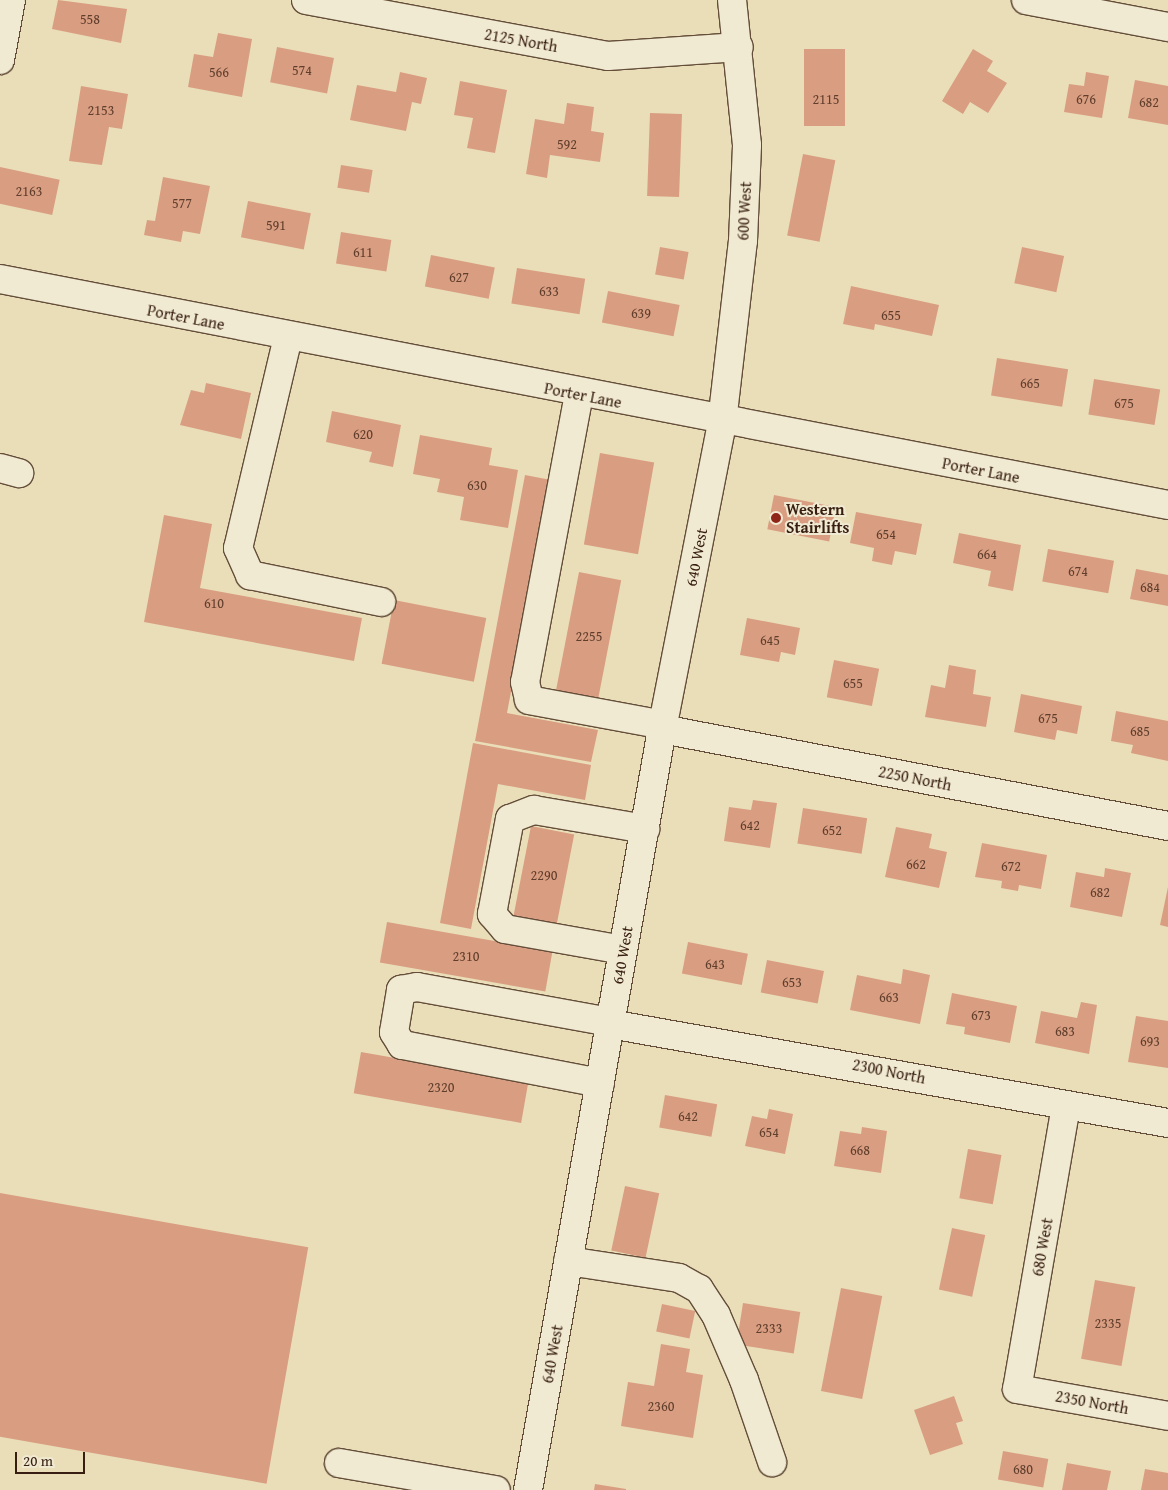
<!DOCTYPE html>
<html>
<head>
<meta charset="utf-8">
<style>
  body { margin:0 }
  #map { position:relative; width:1168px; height:1490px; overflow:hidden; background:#eadeb9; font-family:"Gentium Book Plus",serif }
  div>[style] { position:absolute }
  .building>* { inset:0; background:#d99e82; transform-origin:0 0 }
  .roads { filter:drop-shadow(1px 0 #644e3a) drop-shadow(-1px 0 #644e3a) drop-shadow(0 1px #644e3a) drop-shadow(0 -1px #644e3a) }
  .minor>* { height:28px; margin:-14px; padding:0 14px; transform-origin:14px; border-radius:14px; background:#f1ead2 }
  .dots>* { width:14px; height:14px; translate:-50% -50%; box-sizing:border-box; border:2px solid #f1ead2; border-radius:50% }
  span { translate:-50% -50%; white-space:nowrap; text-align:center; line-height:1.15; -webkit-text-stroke:4px #f1ead2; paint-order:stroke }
  .number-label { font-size:14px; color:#603e2c }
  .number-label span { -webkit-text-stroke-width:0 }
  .street-label { font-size:16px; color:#371e10 }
  .poi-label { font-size:16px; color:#371e10; font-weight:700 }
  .left { translate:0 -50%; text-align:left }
  .scale { position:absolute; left:15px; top:1452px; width:70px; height:22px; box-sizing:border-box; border:2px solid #371e10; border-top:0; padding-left:6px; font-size:15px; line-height:18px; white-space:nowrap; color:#371e10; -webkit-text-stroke:4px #f1ead2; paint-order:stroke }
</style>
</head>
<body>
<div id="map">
  <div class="building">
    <div style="clip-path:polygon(58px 0,127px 9px,121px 43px,52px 29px)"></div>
    <div style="clip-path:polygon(218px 33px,252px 39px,242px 97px,188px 87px,194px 54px,213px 57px)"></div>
    <div style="left:277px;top:47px;width:58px;height:36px;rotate:11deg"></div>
    <div style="left:804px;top:49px;width:41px;height:77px"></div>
    <div style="clip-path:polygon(973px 49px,993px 61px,987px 71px,1007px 83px,988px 113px,970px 102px,963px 114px,942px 101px)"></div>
    <div style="clip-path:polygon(400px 72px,427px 78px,421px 104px,412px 102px,406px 131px,350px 120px,357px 85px,396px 92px)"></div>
    <div style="clip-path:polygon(1086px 72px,1109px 76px,1102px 118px,1064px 112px,1069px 84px,1084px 86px)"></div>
    <div style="clip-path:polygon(1135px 80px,1168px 86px,1168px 125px,1128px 118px)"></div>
    <div style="clip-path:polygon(460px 81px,507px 90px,495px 153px,467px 148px,473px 118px,454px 115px)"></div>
    <div style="clip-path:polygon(81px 86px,128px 94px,122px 129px,109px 127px,102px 165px,69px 161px)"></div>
    <div style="clip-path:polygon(567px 103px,594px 107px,591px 131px,604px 133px,600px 162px,550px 155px,547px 178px,526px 174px,535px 119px,564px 124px)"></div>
    <div style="left:650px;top:113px;width:32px;height:83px;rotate:2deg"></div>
    <div style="left:803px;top:154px;width:33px;height:83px;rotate:11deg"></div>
    <div style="left:341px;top:165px;width:32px;height:23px;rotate:9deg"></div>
    <div style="left:0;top:167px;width:61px;height:36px;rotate:12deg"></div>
    <div style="clip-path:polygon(163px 177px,210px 186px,200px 234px,183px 231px,181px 242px,144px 235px,147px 220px,155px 221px)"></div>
    <div style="left:248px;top:201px;width:64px;height:37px;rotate:11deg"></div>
    <div style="left:341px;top:232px;width:51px;height:32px;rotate:9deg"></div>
    <div style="left:660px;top:247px;width:29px;height:28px;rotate:10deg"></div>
    <div style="left:1022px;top:247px;width:43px;height:37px;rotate:12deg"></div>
    <div style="left:431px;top:255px;width:65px;height:32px;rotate:11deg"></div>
    <div style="left:517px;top:268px;width:69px;height:36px;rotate:9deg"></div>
    <div style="clip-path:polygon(851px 286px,939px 305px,932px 336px,875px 324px,874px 330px,843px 324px)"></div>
    <div style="left:608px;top:291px;width:73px;height:32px;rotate:11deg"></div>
    <div style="left:997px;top:358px;width:72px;height:38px;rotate:9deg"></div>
    <div style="left:1094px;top:379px;width:67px;height:36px;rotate:9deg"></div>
    <div style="clip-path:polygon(206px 383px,251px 393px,241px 439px,180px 425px,191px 390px,204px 393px)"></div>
    <div style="clip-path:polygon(332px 411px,401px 425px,393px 467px,369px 462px,372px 452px,326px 442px)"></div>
    <div style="clip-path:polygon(420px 435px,492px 448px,489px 465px,518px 470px,508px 528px,460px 520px,464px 497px,437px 492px,440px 479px,413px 474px)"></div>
    <div style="left:600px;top:453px;width:55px;height:93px;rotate:10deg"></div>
    <div style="clip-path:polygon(525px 475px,551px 480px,507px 713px,598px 730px,591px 762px,475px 741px)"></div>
    <div style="left:774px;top:495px;width:63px;height:35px;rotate:11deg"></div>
    <div style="clip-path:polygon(856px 512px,922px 524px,916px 555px,895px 551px,892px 565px,872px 561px,874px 548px,850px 543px)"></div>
    <div style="clip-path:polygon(164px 515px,212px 524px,200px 588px,362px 618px,354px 661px,144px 622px)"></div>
    <div style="clip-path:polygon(959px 533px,1021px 545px,1013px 591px,988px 586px,991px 571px,953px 563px)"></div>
    <div style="left:1048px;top:549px;width:67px;height:33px;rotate:10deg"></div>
    <div style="clip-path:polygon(1136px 569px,1168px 575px,1168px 606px,1130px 599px)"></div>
    <div style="left:579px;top:572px;width:43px;height:122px;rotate:11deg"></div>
    <div style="left:394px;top:600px;width:94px;height:65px;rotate:11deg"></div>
    <div style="clip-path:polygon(747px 618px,800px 628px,795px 655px,781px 652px,779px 662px,740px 655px)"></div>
    <div style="left:834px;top:660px;width:46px;height:38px;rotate:11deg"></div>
    <div style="clip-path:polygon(949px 665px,976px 670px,973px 694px,991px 697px,986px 727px,925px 717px,931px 685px,945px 688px)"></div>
    <div style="clip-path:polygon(1021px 694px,1082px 706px,1077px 734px,1057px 730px,1055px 740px,1014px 732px)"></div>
    <div style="clip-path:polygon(1116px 711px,1168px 721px,1168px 761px,1131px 753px,1133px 745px,1111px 741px)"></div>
    <div style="clip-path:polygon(473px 743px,591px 765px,585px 800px,498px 784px,471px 929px,440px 923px)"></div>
    <div style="clip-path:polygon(753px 800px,777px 803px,770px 848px,724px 841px,729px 807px,751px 810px)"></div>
    <div style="left:803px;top:808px;width:65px;height:36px;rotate:9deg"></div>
    <div style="left:531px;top:826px;width:44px;height:92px;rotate:11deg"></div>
    <div style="clip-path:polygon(896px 827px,932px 834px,929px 848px,947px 852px,939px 888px,885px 877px)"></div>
    <div style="clip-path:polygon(982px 843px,1047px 855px,1041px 889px,1019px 885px,1018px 891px,1001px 888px,1002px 881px,975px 877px)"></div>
    <div style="clip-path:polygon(1105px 868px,1131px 873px,1122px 917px,1070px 907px,1076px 872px,1104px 877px)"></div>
    <div style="clip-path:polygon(1168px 887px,1168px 927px,1160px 925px)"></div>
    <div style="left:387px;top:922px;width:168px;height:41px;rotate:10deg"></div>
    <div style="left:688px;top:942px;width:61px;height:32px;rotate:11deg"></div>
    <div style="left:767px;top:960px;width:58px;height:33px;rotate:11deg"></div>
    <div style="clip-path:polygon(903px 969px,930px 975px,920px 1024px,850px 1010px,857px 975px,901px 984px)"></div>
    <div style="clip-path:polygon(952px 993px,1017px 1006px,1010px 1043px,964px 1034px,965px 1027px,946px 1024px)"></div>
    <div style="clip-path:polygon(1081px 1002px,1097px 1005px,1089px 1054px,1035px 1043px,1041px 1011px,1077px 1018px)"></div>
    <div style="clip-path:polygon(1136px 1016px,1168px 1021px,1168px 1068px,1128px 1062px)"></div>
    <div style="left:361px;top:1052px;width:170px;height:42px;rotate:10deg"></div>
    <div style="left:665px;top:1095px;width:53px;height:33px;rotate:10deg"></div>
    <div style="clip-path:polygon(769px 1109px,793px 1114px,785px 1154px,745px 1146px,752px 1116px,767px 1119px)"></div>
    <div style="clip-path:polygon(862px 1127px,887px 1131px,881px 1173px,834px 1166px,840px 1131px,861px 1134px)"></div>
    <div style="left:968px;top:1149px;width:34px;height:50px;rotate:10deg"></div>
    <div style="left:625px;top:1186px;width:35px;height:66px;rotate:12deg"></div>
    <div style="left:0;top:1193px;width:313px;height:240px;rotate:10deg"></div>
    <div style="left:952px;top:1228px;width:34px;height:63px;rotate:12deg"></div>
    <div style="left:1095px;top:1280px;width:41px;height:80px;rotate:10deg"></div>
    <div style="left:841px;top:1288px;width:42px;height:105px;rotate:11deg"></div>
    <div style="left:743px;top:1303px;width:58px;height:42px;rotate:9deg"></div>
    <div style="left:662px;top:1304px;width:34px;height:28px;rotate:12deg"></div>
    <div style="clip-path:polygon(661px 1344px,690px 1349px,686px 1372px,703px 1375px,693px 1438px,621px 1426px,628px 1382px,654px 1386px)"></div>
    <div style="clip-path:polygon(954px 1396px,963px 1421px,956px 1423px,963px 1444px,930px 1455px,914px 1410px)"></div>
    <div style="left:1003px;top:1451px;width:46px;height:29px;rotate:10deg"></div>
    <div style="clip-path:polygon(1067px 1463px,1111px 1471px,1107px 1490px,1062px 1490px)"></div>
    <div style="clip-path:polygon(1145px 1469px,1168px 1473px,1168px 1490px,1141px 1490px)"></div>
    <div style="clip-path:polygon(595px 1484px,626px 1489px,626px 1490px,594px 1490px)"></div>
  </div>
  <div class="roads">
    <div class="minor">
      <div style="left:306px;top:0;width:307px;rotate:10.5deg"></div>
      <div style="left:608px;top:56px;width:131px;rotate:-3.9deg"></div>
      <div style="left:1026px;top:0;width:145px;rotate:10.8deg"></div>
      <div style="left:0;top:60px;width:61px;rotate:-79.6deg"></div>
      <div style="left:0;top:279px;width:1190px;rotate:10.95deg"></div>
      <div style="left:288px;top:337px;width:217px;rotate:103.3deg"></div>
      <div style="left:238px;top:548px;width:30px;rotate:66deg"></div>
      <div style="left:250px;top:575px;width:134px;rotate:11.6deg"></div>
      <div style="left:579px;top:394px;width:293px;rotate:100.6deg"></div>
      <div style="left:525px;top:682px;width:18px;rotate:77deg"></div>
      <div style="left:529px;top:700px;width:137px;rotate:10.5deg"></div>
      <div style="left:0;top:468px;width:20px;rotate:15deg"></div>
      <div style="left:662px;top:729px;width:515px;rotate:10.85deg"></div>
      <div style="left:623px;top:950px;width:120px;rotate:-169.9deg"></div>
      <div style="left:505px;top:929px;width:20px;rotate:-131deg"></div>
      <div style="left:492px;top:914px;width:97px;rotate:-79.3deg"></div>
      <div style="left:510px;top:819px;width:26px;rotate:-21deg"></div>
      <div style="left:534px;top:810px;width:113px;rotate:9.7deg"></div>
      <div style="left:610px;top:1024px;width:567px;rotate:10.06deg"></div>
      <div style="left:600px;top:1083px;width:202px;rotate:-169.1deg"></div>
      <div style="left:402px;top:1045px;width:15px;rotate:-122deg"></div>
      <div style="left:394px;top:1032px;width:43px;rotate:-80.5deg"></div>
      <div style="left:401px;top:990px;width:16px;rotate:-11deg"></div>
      <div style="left:417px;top:987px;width:196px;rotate:10.3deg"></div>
      <div style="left:1066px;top:1106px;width:287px;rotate:99.8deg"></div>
      <div style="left:1017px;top:1389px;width:153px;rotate:10.1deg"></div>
      <div style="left:568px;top:1261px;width:112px;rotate:8.7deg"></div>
      <div style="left:679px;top:1278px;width:23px;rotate:29deg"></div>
      <div style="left:699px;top:1289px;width:31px;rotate:57deg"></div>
      <div style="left:716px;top:1315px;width:71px;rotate:66.7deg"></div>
      <div style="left:744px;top:1380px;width:87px;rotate:71.1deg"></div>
      <div style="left:339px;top:1463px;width:159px;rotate:9.8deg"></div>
      <div style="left:528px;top:1490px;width:773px;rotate:-80.01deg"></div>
      <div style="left:662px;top:729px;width:313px;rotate:-78.9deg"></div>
      <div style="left:722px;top:422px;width:182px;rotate:-83.4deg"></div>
      <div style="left:743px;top:241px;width:96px;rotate:-87.6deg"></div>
      <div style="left:747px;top:145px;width:146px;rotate:-95.9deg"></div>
    </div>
  </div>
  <div class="dots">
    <div style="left:776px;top:518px;background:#8f2418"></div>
  </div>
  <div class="number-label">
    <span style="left:90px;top:19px">558</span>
    <span style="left:302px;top:70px">574</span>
    <span style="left:219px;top:72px">566</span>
    <span style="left:826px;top:99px">2115</span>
    <span style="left:1086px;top:99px">676</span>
    <span style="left:1149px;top:102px">682</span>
    <span style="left:101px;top:110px">2153</span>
    <span style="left:567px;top:144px">592</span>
    <span style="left:29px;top:191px">2163</span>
    <span style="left:182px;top:203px">577</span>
    <span style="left:276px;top:225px">591</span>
    <span style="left:363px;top:252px">611</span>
    <span style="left:459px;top:277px">627</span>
    <span style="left:549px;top:291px">633</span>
    <span style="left:641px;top:313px">639</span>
    <span style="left:891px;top:315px">655</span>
    <span style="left:1030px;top:383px">665</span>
    <span style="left:1124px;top:403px">675</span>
    <span style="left:363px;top:434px">620</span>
    <span style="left:477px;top:485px">630</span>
    <span style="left:886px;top:534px">654</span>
    <span style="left:987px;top:554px">664</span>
    <span style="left:1078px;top:571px">674</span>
    <span style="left:1150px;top:587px">684</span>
    <span style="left:214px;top:603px">610</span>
    <span style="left:589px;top:636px">2255</span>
    <span style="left:770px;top:640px">645</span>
    <span style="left:853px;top:683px">655</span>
    <span style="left:1048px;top:718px">675</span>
    <span style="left:1140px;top:731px">685</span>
    <span style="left:750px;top:825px">642</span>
    <span style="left:832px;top:830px">652</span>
    <span style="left:916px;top:864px">662</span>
    <span style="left:1011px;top:866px">672</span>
    <span style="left:544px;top:875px">2290</span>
    <span style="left:1100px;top:892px">682</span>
    <span style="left:466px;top:956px">2310</span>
    <span style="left:715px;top:964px">643</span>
    <span style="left:792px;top:982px">653</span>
    <span style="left:889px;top:997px">663</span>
    <span style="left:981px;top:1015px">673</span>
    <span style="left:1065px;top:1031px">683</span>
    <span style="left:1150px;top:1041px">693</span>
    <span style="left:441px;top:1087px">2320</span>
    <span style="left:688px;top:1116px">642</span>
    <span style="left:769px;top:1132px">654</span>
    <span style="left:860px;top:1150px">668</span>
    <span style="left:1108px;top:1323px">2335</span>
    <span style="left:769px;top:1328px">2333</span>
    <span style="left:661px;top:1406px">2360</span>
    <span style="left:1023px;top:1469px">680</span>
  </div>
  <div class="street-label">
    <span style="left:521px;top:40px;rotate:10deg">2125 North</span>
    <span style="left:744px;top:211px;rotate:-87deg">600 West</span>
    <span style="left:186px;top:317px;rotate:11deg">Porter Lane</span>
    <span style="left:583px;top:395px;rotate:11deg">Porter Lane</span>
    <span style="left:981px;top:470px;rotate:11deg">Porter Lane</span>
    <span style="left:696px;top:557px;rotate:-79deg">640 West</span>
    <span style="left:915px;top:778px;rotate:11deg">2250 North</span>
    <span style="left:622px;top:955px;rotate:-80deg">640 West</span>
    <span style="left:889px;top:1071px;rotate:11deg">2300 North</span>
    <span style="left:1042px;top:1247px;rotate:-80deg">680 West</span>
    <span style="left:552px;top:1354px;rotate:-80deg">640 West</span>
    <span style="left:1092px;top:1402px;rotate:10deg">2350 North</span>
  </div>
  <div class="poi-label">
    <span class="left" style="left:786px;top:518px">Western<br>Stairlifts</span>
  </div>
  <div class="scale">20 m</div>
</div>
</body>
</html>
